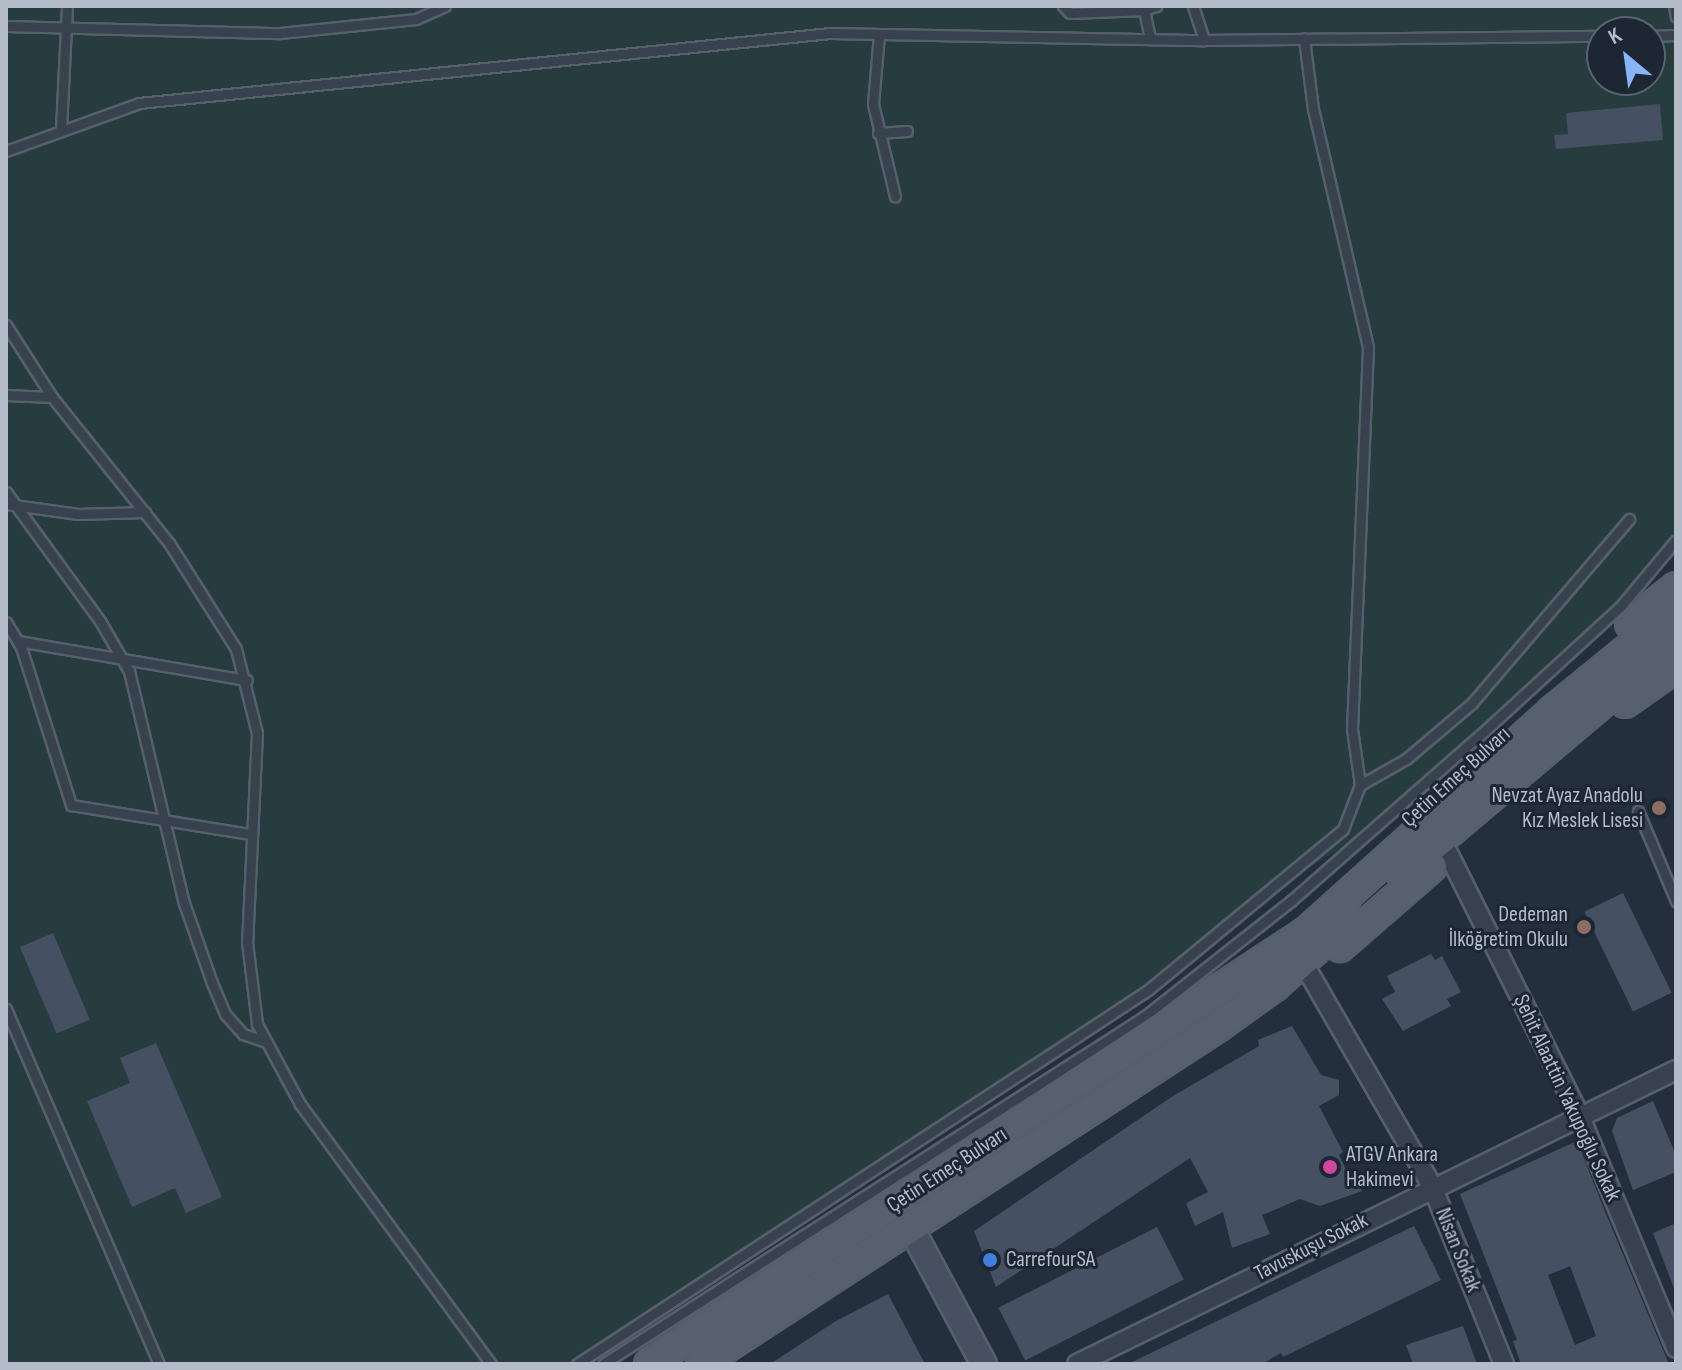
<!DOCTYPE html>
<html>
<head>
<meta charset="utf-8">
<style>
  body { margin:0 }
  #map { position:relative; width:1682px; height:1370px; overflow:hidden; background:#242f3e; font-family:"Sofia Sans Condensed",sans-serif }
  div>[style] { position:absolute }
  .green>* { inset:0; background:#263c3f }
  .building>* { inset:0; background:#455162; transform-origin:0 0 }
  .roads { filter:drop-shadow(2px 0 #565f6c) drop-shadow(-2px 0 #565f6c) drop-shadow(0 2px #565f6c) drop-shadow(0 -2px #565f6c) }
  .lane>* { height:9px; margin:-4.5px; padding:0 4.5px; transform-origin:4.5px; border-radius:4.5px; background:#38414e }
  .street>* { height:18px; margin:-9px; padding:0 9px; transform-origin:9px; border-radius:9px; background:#38414e }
  .secondary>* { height:24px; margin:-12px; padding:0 12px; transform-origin:12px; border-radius:12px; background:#465061 }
  .primary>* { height:28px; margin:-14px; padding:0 14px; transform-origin:14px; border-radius:14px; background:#56606e }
  .dots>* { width:22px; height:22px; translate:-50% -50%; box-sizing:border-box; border:4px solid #1d2633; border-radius:50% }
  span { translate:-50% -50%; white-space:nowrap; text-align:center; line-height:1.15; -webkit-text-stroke:6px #1d2633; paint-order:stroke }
  .street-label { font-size:22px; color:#b4bcc9 }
  .poi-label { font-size:22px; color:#b4bcc9 }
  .right { translate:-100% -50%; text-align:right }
  .left { translate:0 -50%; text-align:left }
  .frame { position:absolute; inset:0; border:8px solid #b4bcc9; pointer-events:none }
  .north { position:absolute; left:1586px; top:16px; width:80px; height:80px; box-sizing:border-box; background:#1d2633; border:2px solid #59626f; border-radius:50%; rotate:331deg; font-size:22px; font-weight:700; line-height:32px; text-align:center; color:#b4bcc9 }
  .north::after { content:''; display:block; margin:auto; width:28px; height:36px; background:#8ab4f8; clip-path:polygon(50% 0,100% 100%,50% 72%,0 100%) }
</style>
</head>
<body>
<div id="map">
  <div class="green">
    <div style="clip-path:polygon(evenodd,6px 6px,1674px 6px,1676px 540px,1620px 607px,1379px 825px,1282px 884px,1148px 990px,577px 1364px,6px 1364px,6px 6px,1602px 32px,1650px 32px,1650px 80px,1602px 80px,1602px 32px)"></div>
  </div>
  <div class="building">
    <div style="clip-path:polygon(1660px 104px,1663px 140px,1556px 149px,1554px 135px,1568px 134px,1566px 113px)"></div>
    <div style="left:1623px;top:893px;width:111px;height:43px;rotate:64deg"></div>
    <div style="left:53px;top:933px;width:94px;height:36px;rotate:67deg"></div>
    <div style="clip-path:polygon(1431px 954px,1435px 960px,1442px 956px,1461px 992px,1447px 999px,1451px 1006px,1403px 1031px,1382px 999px,1395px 992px,1387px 976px)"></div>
    <div style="clip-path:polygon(1292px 1026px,1321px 1075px,1339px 1080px,1339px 1095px,1319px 1106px,1343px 1152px,1339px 1155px,1348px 1174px,1353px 1173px,1362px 1191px,1320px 1206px,1300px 1199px,1262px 1215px,1270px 1234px,1232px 1248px,1223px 1212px,1195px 1226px,1186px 1203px,1208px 1192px,1190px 1158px,996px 1287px,974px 1231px,1173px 1096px,1259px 1046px,1258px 1040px)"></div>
    <div style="clip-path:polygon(156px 1043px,222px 1197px,186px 1213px,175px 1188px,132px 1207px,87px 1101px,130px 1083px,120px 1058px)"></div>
    <div style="clip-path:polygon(1653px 1101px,1676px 1155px,1676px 1172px,1633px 1190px,1612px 1131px,1617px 1118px)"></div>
    <div style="clip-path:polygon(evenodd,1577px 1141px,1606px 1214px,1669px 1364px,1521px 1364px,1513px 1341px,1517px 1340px,1460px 1194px,1577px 1141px,1570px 1266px,1596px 1336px,1575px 1345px,1548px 1275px,1570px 1266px)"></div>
    <div style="clip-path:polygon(1676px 1223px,1676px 1291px,1675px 1291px,1653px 1233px)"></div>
    <div style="clip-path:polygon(1414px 1226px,1441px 1280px,1283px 1357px,1281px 1353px,1262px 1364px,1128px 1364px)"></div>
    <div style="left:1157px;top:1227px;width:59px;height:178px;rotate:63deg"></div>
    <div style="clip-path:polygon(888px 1294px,925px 1364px,770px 1364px,836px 1321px)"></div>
    <div style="clip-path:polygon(1463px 1326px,1477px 1364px,1413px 1364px,1406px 1345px)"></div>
  </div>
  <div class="roads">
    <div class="lane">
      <div style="left:1063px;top:6px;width:10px;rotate:45deg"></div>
      <div style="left:1070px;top:13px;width:74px;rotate:-2.3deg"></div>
      <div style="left:1144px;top:10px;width:30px;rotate:78deg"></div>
      <div style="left:1193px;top:6px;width:36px;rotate:72deg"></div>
      <div style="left:1674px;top:6px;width:11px;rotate:80deg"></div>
      <div style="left:1144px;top:10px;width:13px;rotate:-18deg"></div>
      <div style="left:6px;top:26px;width:274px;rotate:1.5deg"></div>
      <div style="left:280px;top:33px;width:137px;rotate:-5.9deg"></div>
      <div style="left:416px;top:19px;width:32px;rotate:-24deg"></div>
      <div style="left:879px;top:34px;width:70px;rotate:94.9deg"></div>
      <div style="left:873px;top:104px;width:95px;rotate:76.6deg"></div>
      <div style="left:1650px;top:36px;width:26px;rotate:-2deg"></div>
      <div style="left:61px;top:129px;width:123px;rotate:-87.2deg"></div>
      <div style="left:878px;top:133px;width:29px;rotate:-4deg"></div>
      <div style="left:6px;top:151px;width:141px;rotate:-19.8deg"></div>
      <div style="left:139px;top:103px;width:695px;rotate:-5.78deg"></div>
      <div style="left:830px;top:33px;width:374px;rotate:1.1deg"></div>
      <div style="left:1204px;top:40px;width:398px;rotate:-0.6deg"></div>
      <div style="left:6px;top:325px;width:85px;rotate:57.4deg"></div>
      <div style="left:52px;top:397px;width:187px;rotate:51.3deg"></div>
      <div style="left:169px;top:543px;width:125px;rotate:57.7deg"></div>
      <div style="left:236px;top:649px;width:87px;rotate:76deg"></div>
      <div style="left:257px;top:733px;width:209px;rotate:92.7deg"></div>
      <div style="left:247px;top:942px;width:83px;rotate:83deg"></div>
      <div style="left:257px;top:1024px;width:91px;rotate:61.7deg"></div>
      <div style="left:300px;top:1104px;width:323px;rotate:53.7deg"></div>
      <div style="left:6px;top:395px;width:46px;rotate:2.5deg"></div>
      <div style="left:6px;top:492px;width:160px;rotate:53.9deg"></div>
      <div style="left:100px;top:621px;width:58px;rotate:59.9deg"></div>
      <div style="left:129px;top:671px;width:238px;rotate:76.7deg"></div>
      <div style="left:184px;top:903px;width:85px;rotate:70.7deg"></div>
      <div style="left:212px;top:983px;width:34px;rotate:67deg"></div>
      <div style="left:225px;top:1014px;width:27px;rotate:48deg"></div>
      <div style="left:243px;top:1034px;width:24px;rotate:19deg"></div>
      <div style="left:6px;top:504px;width:73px;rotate:7.9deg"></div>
      <div style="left:78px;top:514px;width:67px;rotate:-1.7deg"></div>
      <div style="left:6px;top:622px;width:29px;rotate:59deg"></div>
      <div style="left:21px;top:647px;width:166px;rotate:72.4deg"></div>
      <div style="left:71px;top:805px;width:182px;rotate:9.2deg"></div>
      <div style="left:18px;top:641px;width:232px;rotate:9.7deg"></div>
      <div style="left:1360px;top:785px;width:53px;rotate:-29.5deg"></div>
      <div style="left:1406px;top:759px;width:87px;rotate:-40.3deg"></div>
      <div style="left:1472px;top:703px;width:242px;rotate:-49.5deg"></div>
      <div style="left:1638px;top:811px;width:98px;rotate:67.1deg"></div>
      <div style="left:6px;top:1009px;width:387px;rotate:66.7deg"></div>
      <div style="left:577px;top:1364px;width:683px;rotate:-33.22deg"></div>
      <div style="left:1148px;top:990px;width:253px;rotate:-39.5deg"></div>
      <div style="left:1343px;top:829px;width:47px;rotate:-68.9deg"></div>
      <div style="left:1360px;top:785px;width:57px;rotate:-98.1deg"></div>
      <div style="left:1352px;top:729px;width:382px;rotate:-87.6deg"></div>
      <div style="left:1368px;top:347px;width:244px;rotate:-103deg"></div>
      <div style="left:1313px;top:109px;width:71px;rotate:-97.3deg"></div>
      <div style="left:603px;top:1364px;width:644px;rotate:-32.7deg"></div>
      <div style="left:1145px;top:1016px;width:187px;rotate:-38.3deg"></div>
      <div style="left:1292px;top:900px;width:249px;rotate:-41.3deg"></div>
      <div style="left:1479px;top:736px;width:191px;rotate:-42.5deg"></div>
      <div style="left:1620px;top:607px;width:87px;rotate:-50.1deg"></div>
    </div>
    <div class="street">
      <div style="left:1448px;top:853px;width:295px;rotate:63.4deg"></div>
      <div style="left:1580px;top:1117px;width:250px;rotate:67.4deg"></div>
      <div style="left:1309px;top:973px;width:246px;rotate:60deg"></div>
      <div style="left:1432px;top:1186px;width:192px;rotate:68deg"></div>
      <div style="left:1077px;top:1364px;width:667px;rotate:-26.14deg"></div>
    </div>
    <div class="secondary">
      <div style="left:911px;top:1228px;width:154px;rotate:61.8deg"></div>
    </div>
    <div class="primary">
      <div style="left:1630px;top:624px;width:59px;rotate:-38.8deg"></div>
      <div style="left:1625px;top:703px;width:62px;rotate:-35.2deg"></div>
      <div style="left:1401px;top:873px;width:360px;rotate:-40.2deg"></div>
      <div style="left:1340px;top:947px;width:122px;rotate:-41deg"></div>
      <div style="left:649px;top:1364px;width:786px;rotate:-33.33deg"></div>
      <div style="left:1306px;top:932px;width:331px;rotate:-41.9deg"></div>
      <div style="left:1552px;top:711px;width:146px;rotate:-39.2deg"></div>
      <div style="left:701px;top:1364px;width:617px;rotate:-33.1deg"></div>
      <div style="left:1218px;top:1027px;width:70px;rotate:-35.7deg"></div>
      <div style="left:1275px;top:986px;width:101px;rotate:-41.8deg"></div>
    </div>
  </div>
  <div class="dots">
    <div style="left:1659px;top:808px;background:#8d6e63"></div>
    <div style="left:1584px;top:927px;background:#8d6e63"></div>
    <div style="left:1330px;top:1167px;background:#d1479c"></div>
    <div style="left:990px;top:1260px;background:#3f7fe0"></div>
  </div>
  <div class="street-label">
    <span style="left:1456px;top:777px;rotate:-42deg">Çetin Emeç Bulvarı</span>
    <span style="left:1567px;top:1098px;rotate:65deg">Şehit Alaattin Yakupoğlu Sokak</span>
    <span style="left:947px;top:1170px;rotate:-33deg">Çetin Emeç Bulvarı</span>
    <span style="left:1311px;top:1247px;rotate:-27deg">Tavuskuşu Sokak</span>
    <span style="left:1458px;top:1250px;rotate:68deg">Nisan Sokak</span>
  </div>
  <div class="poi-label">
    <span class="right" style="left:1643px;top:808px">Nevzat Ayaz Anadolu<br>Kız Meslek Lisesi</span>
    <span class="right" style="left:1568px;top:927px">Dedeman<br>İlköğretim Okulu</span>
    <span class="left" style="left:1346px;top:1167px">ATGV Ankara<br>Hakimevi</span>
    <span class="left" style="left:1006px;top:1260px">CarrefourSA</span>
  </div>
  <div class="frame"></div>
  <div class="north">K</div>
</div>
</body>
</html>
